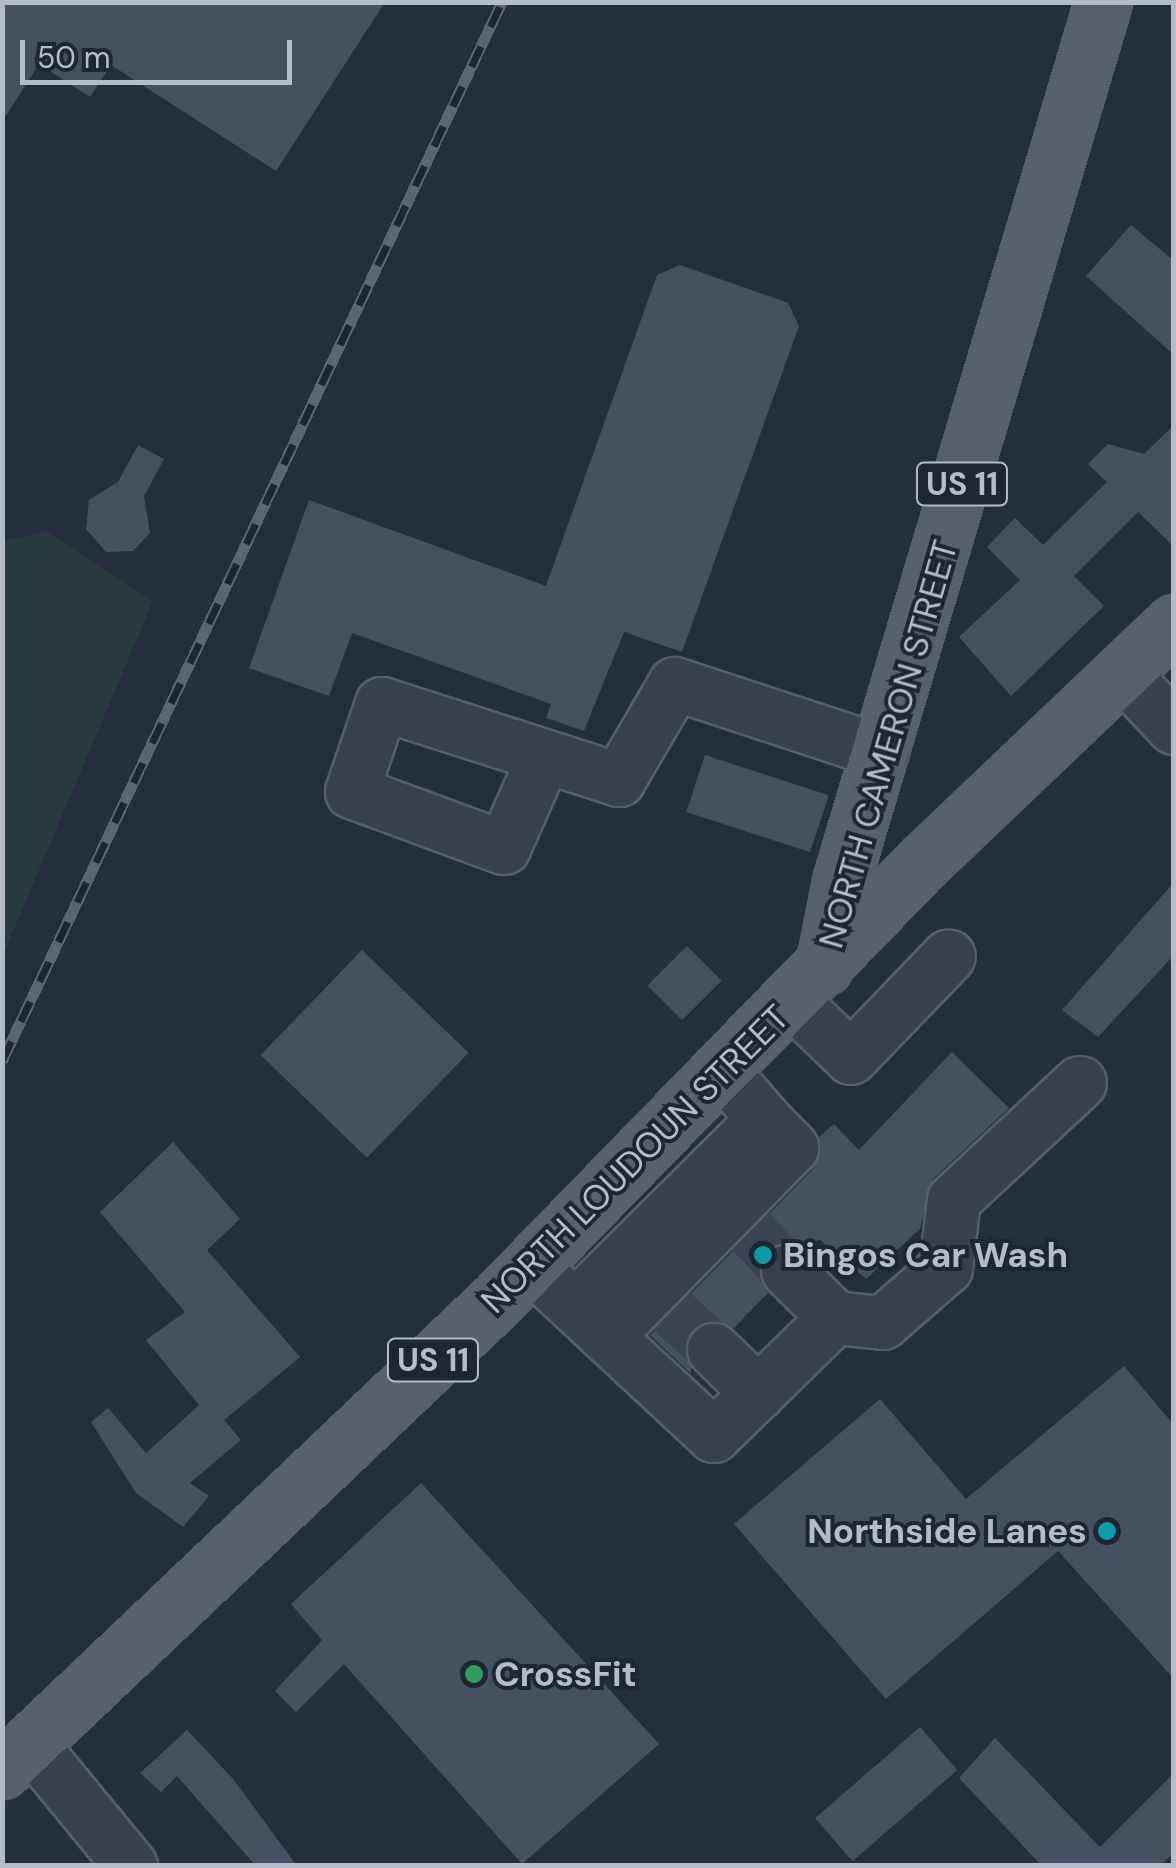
<!DOCTYPE html>
<html>
<head>
<meta charset="utf-8">
<style>
  body { margin:0 }
  #map { position:relative; width:1176px; height:1868px; overflow:hidden; background:#242f3e; font-family:"DM Sans",sans-serif }
  div>[style] { position:absolute }
  .green>* { inset:0; background:#263c3f }
  .building>* { inset:0; background:#455162; transform-origin:0 0 }
  .minor-tunnel>* { height:52px; margin-top:-26px; transform-origin:0; background:repeating-linear-gradient(90deg,#3a4453 0 52px,transparent 0 78px) }
  .roads { filter:drop-shadow(2px 0 #565f6c) drop-shadow(-2px 0 #565f6c) drop-shadow(0 2px #565f6c) drop-shadow(0 -2px #565f6c) }
  .minor>* { height:52px; margin:-26px; padding:0 26px; transform-origin:26px; border-radius:26px; background:#38414e }
  .major>* { height:55px; margin:-27.5px; padding:0 27.5px; transform-origin:27.5px; border-radius:27.5px; background:#56606e }
  .rail>* { height:11px; margin-top:-5.5px; transform-origin:0; background:repeating-linear-gradient(90deg,#1d2633 0 22px,#5a6575 0 44px); box-sizing:border-box; border-block:2px solid #5a6575 }
  .dots>* { width:28px; height:28px; translate:-50% -50%; box-sizing:border-box; border:5px solid #1d2633; border-radius:50% }
  span { translate:-50% -50%; white-space:nowrap; text-align:center; line-height:1.15; -webkit-text-stroke:8px #1d2633; paint-order:stroke }
  .shield-label span { padding:2px 8px; background:#1d2633; border:2px solid; border-radius:8px; -webkit-text-stroke-width:0 }
  .shield-label { font-size:32px; color:#b4bcc9; font-weight:700 }
  .street-label { font-size:35px; color:#b4bcc9 }
  .poi-label { font-size:35px; color:#b4bcc9; font-weight:700 }
  .left { translate:0 -50%; text-align:left }
  .right { translate:-100% -50%; text-align:right }
  .frame { position:absolute; inset:0; border:5px solid #b4bcc9; pointer-events:none }
  .scale { position:absolute; left:20px; top:40px; width:272px; height:45px; box-sizing:border-box; border:5px solid #b4bcc9; border-top:0; padding-left:12px; font-size:30px; line-height:35px; white-space:nowrap; color:#b4bcc9; -webkit-text-stroke:8px #1d2633; paint-order:stroke }
</style>
</head>
<body>
<div id="map">
  <div class="green">
    <div style="clip-path:polygon(47px 532px,153px 601px,3px 955px,3px 541px)"></div>
  </div>
  <div class="building">
    <div style="clip-path:polygon(2px 2px,385px 2px,276px 171px,111px 65px,90px 97px,39px 64px,2px 122px)"></div>
    <div style="clip-path:polygon(1131px 225px,1174px 261px,1174px 355px,1086px 276px)"></div>
    <div style="clip-path:polygon(680px 265px,788px 303px,799px 326px,682px 652px,624px 632px,584px 731px,546px 718px,551px 704px,352px 633px,329px 696px,249px 668px,309px 500px,546px 586px,657px 275px)"></div>
    <div style="clip-path:polygon(1174px 425px,1174px 547px,1138px 512px,1074px 576px,1104px 606px,1011px 696px,959px 637px,1020px 580px,987px 547px,1015px 518px,1043px 545px,1107px 482px,1088px 464px,1108px 444px,1144px 454px)"></div>
    <div style="clip-path:polygon(138px 445px,164px 459px,144px 496px,150px 533px,133px 551px,106px 552px,86px 529px,89px 500px,118px 482px)"></div>
    <div style="left:705px;top:755px;width:130px;height:60px;rotate:18deg"></div>
    <div style="clip-path:polygon(1174px 882px,1174px 955px,1098px 1037px,1062px 1010px)"></div>
    <div style="left:687px;top:946px;width:49px;height:56px;rotate:45deg"></div>
    <div style="left:362px;top:950px;width:148px;height:146px;rotate:44deg"></div>
    <div style="clip-path:polygon(952px 1052px,1009px 1108px,933px 1179px,920px 1229px,866px 1279px,819px 1239px,809px 1250px,795px 1242px,768px 1249px,759px 1278px,768px 1293px,734px 1328px,707px 1321px,692px 1330px,691px 1374px,650px 1335px,813px 1169px,819px 1137px,834px 1124px,859px 1150px)"></div>
    <div style="clip-path:polygon(173px 1142px,240px 1219px,207px 1250px,300px 1357px,224px 1420px,241px 1440px,190px 1483px,209px 1496px,183px 1527px,136px 1493px,91px 1422px,108px 1408px,146px 1453px,199px 1405px,146px 1340px,185px 1312px,100px 1212px)"></div>
    <div style="clip-path:polygon(1124px 1366px,1174px 1425px,1174px 1679px,1058px 1551px,886px 1699px,734px 1524px,880px 1399px,966px 1499px)"></div>
    <div style="clip-path:polygon(421px 1483px,659px 1744px,522px 1864px,344px 1664px,296px 1712px,275px 1691px,322px 1640px,291px 1604px)"></div>
    <div style="left:920px;top:1727px;width:57px;height:139px;rotate:49deg"></div>
    <div style="clip-path:polygon(187px 1730px,234px 1780px,297px 1866px,256px 1866px,177px 1776px,161px 1792px,140px 1773px)"></div>
    <div style="clip-path:polygon(995px 1738px,1100px 1847px,1174px 1773px,1174px 1852px,1160px 1866px,1042px 1866px,959px 1778px)"></div>
  </div>
  <div class="minor-tunnel">
    <div style="left:749px;top:1230px;width:57px;rotate:46.4deg"></div>
    <div style="left:668px;top:1308px;width:62px;rotate:42.4deg"></div>
  </div>
  <div class="roads">
    <div class="minor">
      <div style="left:1123px;top:674px;width:74px;rotate:46.6deg"></div>
      <div style="left:542px;top:762px;width:94px;rotate:113.8deg"></div>
      <div style="left:504px;top:848px;width:162px;rotate:-159.8deg"></div>
      <div style="left:352px;top:792px;width:93px;rotate:-71.2deg"></div>
      <div style="left:382px;top:704px;width:249px;rotate:17.8deg"></div>
      <div style="left:619px;top:780px;width:111px;rotate:-59.7deg"></div>
      <div style="left:675px;top:684px;width:218px;rotate:18.2deg"></div>
      <div style="left:791px;top:1000px;width:83px;rotate:44deg"></div>
      <div style="left:851px;top:1058px;width:141px;rotate:-46.1deg"></div>
      <div style="left:530px;top:1265px;width:251px;rotate:42.9deg"></div>
      <div style="left:714px;top:1436px;width:169px;rotate:-44.3deg"></div>
      <div style="left:835px;top:1318px;width:48px;rotate:5.9deg"></div>
      <div style="left:883px;top:1323px;width:84px;rotate:-41.1deg"></div>
      <div style="left:946px;top:1268px;width:68px;rotate:-83.3deg"></div>
      <div style="left:954px;top:1200px;width:172px;rotate:-42.9deg"></div>
      <div style="left:788px;top:1271px;width:66px;rotate:45deg"></div>
      <div style="left:576px;top:1306px;width:265px;rotate:-44.8deg"></div>
      <div style="left:764px;top:1119px;width:66px;rotate:-130.7deg"></div>
      <div style="left:607px;top:1336px;width:264px;rotate:-45.5deg"></div>
      <div style="left:792px;top:1148px;width:40px;rotate:-134deg"></div>
      <div style="left:714px;top:1350px;width:62px;rotate:44.3deg"></div>
      <div style="left:30px;top:1743px;width:159px;rotate:50.6deg"></div>
    </div>
    <div class="major">
      <div style="left:824px;top:967px;width:88px;rotate:-78.8deg"></div>
      <div style="left:841px;top:881px;width:917px;rotate:-73.4deg"></div>
      <div style="left:2px;top:1770px;width:683px;rotate:-43.52deg"></div>
      <div style="left:497px;top:1300px;width:610px;rotate:-45.8deg"></div>
      <div style="left:922px;top:863px;width:348px;rotate:-43.6deg"></div>
    </div>
  </div>
  <div class="rail">
    <div style="left:2px;top:1061px;width:1171px;rotate:-64.73deg"></div>
  </div>
  <div class="dots">
    <div style="left:763px;top:1255px;background:#0f9aa8"></div>
    <div style="left:1107px;top:1531px;background:#0f9aa8"></div>
    <div style="left:474px;top:1674px;background:#2e9e5b"></div>
  </div>
  <div class="shield-label">
    <span style="left:962px;top:484px">US 11</span>
    <span style="left:433px;top:1360px">US 11</span>
  </div>
  <div class="street-label">
    <span style="left:888px;top:744px;rotate:-74deg">NORTH CAMERON STREET</span>
    <span style="left:635px;top:1159px;rotate:-45deg">NORTH LOUDOUN STREET</span>
  </div>
  <div class="poi-label">
    <span class="left" style="left:783px;top:1255px">Bingos Car Wash</span>
    <span class="right" style="left:1087px;top:1531px">Northside Lanes</span>
    <span class="left" style="left:494px;top:1674px">CrossFit</span>
  </div>
  <div class="frame"></div>
  <div class="scale">50 m</div>
</div>
</body>
</html>
